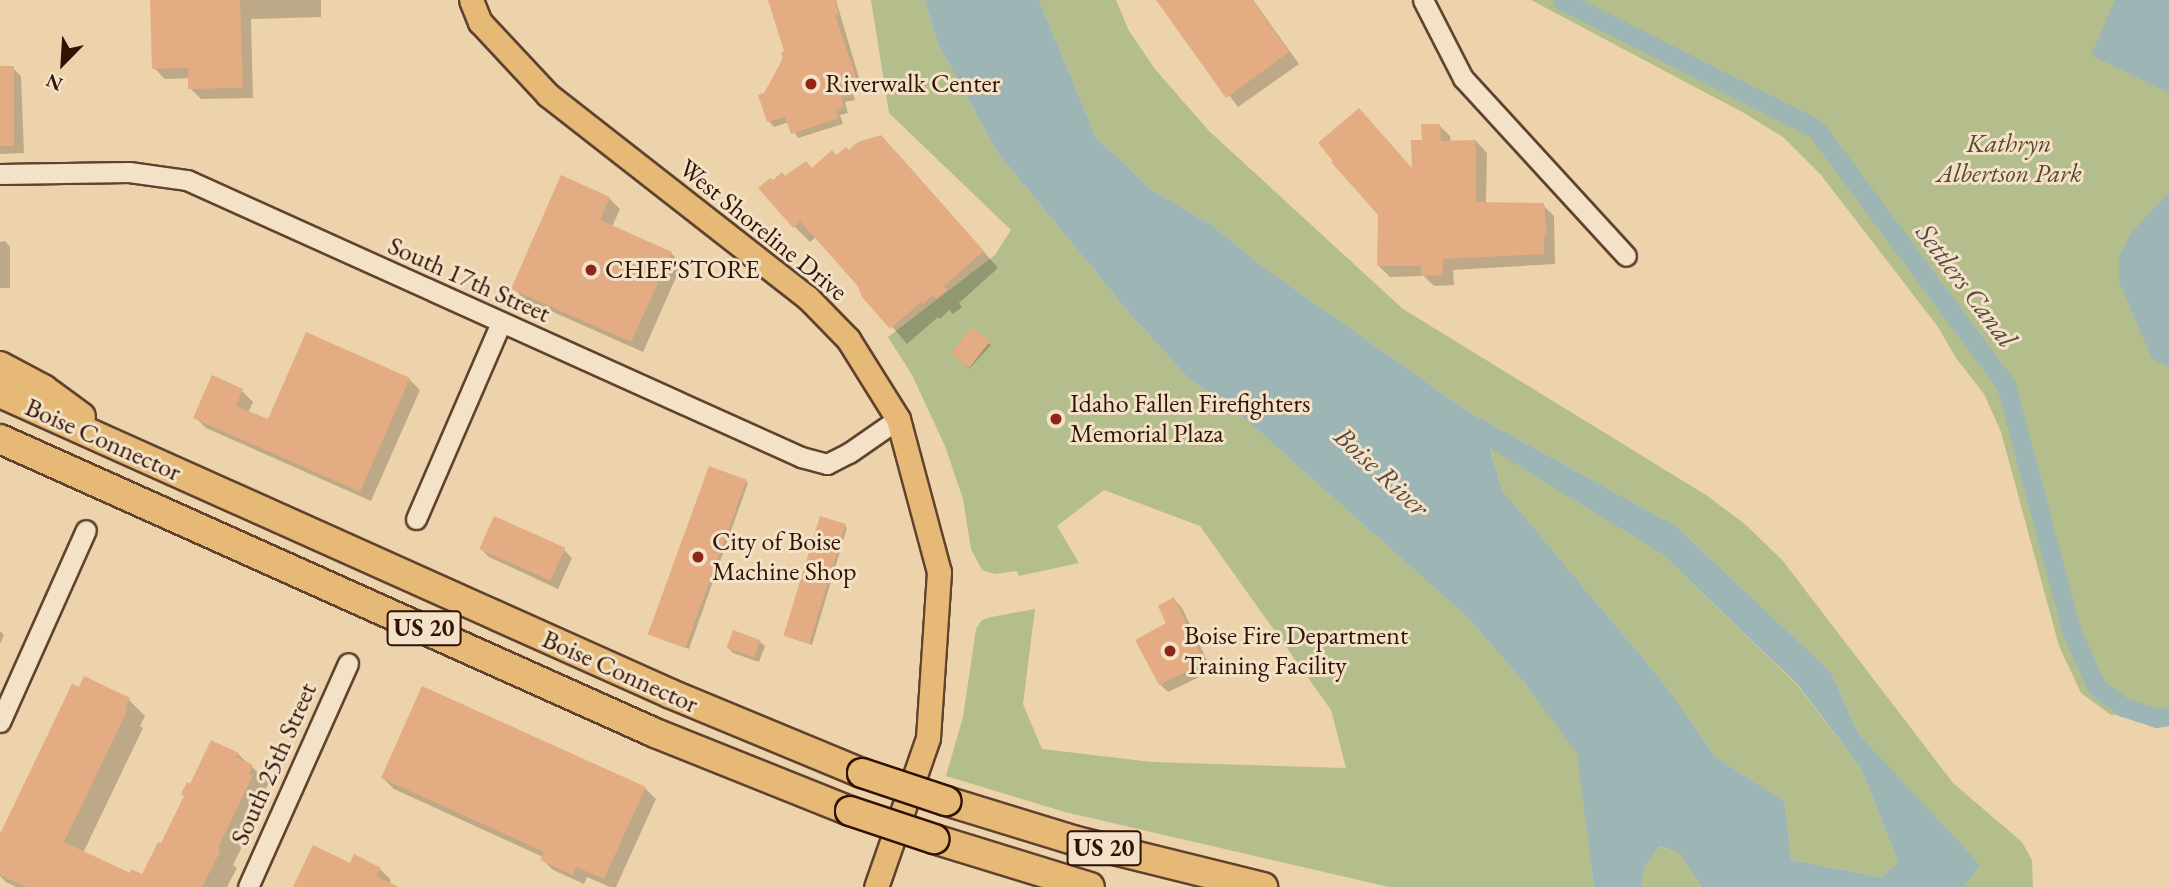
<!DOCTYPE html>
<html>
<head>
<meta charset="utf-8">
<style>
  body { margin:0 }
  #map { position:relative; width:2169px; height:887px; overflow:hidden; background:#edd3ab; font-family:"EB Garamond",serif }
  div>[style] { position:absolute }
  .green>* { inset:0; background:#b3be8c }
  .water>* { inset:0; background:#9eb5b5 }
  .shadow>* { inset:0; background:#0003; transform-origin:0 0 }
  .canal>* { height:19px; margin:-9.5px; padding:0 9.5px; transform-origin:9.5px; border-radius:9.5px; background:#9eb5b5 }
  .building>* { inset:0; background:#e3ac82; transform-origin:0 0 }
  .roads { filter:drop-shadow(2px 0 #60422f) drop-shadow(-2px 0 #60422f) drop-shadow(0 2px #60422f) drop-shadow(0 -2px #60422f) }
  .minor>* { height:19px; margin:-9.5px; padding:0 9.5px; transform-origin:9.5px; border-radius:9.5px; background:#f3e2c8 }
  .major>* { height:23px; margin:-11.5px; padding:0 11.5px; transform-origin:11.5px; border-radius:11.5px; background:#e6ba76 }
  .highway>* { height:28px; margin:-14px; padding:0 14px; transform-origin:14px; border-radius:14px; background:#e6ba76 }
  .bridges { filter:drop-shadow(2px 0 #311206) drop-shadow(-2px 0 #311206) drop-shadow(0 2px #311206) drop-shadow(0 -2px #311206) }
  .highway-bridge>* { height:28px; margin:-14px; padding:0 14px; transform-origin:14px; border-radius:14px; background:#e6ba76 }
  .dots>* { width:19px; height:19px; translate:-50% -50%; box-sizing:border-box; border:4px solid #f3e2c8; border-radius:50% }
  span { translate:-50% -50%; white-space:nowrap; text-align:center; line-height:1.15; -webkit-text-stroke:6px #f3e2c8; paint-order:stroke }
  .shield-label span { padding:2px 5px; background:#f3e2c8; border:2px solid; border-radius:5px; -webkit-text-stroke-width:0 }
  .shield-label { font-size:24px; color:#311206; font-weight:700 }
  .poi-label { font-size:26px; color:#311206 }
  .left { translate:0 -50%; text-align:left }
  .park-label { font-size:26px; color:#58462e; font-style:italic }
  .street-label { font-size:26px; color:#311206 }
  .water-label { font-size:28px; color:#574b43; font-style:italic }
  .north { position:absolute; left:28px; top:28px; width:70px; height:70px; -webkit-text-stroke:5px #f3e2c8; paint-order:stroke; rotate:204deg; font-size:19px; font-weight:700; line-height:28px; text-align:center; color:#311206 }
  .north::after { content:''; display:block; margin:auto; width:24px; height:32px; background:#311206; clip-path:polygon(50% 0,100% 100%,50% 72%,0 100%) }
</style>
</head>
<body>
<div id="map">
  <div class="green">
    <div style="clip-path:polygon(871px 0,925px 0,937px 42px,997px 152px,1131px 315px,1189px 379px,1243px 417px,1469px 619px,1522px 680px,1578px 753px,1594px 887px,1389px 887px,1065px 812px,946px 776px,963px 717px,976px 629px,982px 620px,991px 617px,1035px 609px,1023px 704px,1042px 749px,1152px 762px,1346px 768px,1331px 710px,1200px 526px,1104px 490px,1057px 526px,1079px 563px,1019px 576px,1017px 571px,995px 574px,982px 570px,971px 549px,963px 499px,945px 446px,912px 375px,888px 337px,995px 255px,1011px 230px,889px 113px)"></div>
    <div style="clip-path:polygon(1039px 0,1116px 0,1129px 31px,1155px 69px,1209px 131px,1403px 309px,1706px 495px,1746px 525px,1783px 561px,1953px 783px,2022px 842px,2032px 860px,2033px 887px,1964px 887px,1979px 865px,1858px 733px,1831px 672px,1676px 526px,1469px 412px,1262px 266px,1212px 225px,1152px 190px,1096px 137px)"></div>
    <div style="clip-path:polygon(1531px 0,2169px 0,2169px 714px,2111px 715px,2081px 693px,2059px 646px,2001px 432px,1984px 394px,1956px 358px,1938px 327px,1821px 175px,1783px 137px,1744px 113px)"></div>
    <div style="clip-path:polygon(1490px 447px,1662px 554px,1798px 686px,1861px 768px,1898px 862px,1881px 877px,1791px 860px,1785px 802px,1716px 757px,1663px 682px,1502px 490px)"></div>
    <div style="clip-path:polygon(1658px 846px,1679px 853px,1702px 887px,1641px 887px,1645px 867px)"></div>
  </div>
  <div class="water">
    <div style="clip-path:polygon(evenodd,925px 0,1039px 0,1096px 137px,1152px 190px,1212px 225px,1262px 266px,1469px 412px,1676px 526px,1831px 672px,1858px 733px,1980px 865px,1964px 887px,1702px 887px,1679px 853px,1659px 846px,1645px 867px,1641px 887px,1594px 887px,1577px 753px,1522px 680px,1469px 619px,1243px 417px,1189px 379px,1131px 315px,997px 152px,937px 42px,925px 0,1490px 448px,1662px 554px,1798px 685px,1861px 768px,1898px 862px,1881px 877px,1791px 860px,1785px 802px,1716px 757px,1663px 682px,1502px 490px,1490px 448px)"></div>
    <div style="clip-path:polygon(2115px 0,2169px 0,2169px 93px,2091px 55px)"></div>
    <div style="clip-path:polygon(2169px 192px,2169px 367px,2152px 359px,2119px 281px,2119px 256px,2132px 232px)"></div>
  </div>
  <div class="shadow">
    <div style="clip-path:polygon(152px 0,321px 0,321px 17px,251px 19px,253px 98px,201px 99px,190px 88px,190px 78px,165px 79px,154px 68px)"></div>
    <div style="clip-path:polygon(770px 0,836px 0,862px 88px,852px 91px,855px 100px,845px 102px,848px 113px,840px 115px,843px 124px,798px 138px,789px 122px,774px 127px,769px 121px,765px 94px,786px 52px)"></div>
    <div style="clip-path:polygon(1158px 0,1253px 0,1299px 64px,1238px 107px)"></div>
    <div style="clip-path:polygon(0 68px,13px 68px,21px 76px,24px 153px,0 154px)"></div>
    <div style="clip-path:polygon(1439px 125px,1450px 136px,1451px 142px,1476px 141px,1487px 153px,1486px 204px,1543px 205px,1554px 216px,1555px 264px,1453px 270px,1454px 285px,1434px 286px,1424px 276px,1390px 277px,1379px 266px,1423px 142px)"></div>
    <div style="clip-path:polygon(849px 152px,897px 153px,998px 268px,959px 303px,962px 307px,953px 314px,949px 310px,940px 319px,938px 317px,907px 344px,816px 237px,810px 242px,794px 226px,772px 183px,812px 170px)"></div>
    <div style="clip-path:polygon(609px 198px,620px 209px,612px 227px,671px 253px,682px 264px,643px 352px,524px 299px,513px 288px)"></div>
    <div style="clip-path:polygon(5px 241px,10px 247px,10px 288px,0 288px,0 242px)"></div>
    <div style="left:973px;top:329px;width:24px;height:32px;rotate:42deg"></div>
    <div style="clip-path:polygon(213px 378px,242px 391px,253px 402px,248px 413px,269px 422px,409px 379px,420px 390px,371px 501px,206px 428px,195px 417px)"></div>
    <div style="clip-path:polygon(746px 481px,748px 483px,689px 649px,653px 636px)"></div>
    <div style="clip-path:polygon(845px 526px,847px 528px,812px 645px,788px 637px,786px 635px)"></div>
    <div style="clip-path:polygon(481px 549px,564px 550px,572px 558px,558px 589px,489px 557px)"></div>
    <div style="clip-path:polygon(1174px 599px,1182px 608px,1212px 671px,1168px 692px,1160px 684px)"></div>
    <div style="clip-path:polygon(0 631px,4px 635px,0 644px)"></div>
    <div style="clip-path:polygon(759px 641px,765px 646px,759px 662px,733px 653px,728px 648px)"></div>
    <div style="clip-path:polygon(129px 700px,145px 716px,140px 726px,143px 728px,83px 853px,131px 875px,143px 877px,162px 846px,191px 786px,238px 754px,269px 783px,265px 790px,268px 793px,233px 865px,237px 868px,227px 887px,16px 887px,6px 882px,0 876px,0 843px)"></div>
    <div style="clip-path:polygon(383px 778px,645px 788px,656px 799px,616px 887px,610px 887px,587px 877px,584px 884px,553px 870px,542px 859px,543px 857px,394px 789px)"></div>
    <div style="clip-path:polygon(350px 866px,380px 869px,391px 880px,389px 884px,395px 887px,295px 887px)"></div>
  </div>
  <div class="canal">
    <div style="left:1562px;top:0;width:285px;rotate:26.9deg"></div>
    <div style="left:1816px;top:129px;width:319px;rotate:53.4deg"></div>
    <div style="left:2006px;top:385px;width:253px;rotate:75.1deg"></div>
    <div style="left:2071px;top:630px;width:61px;rotate:65.9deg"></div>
    <div style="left:2096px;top:686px;width:34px;rotate:38deg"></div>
    <div style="left:2123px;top:707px;width:35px;rotate:18deg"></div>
    <div style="left:2156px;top:718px;width:13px;rotate:-9deg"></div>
  </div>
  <div class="building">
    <div style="clip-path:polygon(150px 0,240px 0,243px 88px,188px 89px,188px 68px,152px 69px)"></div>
    <div style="clip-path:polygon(768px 0,835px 0,839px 14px,835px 15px,858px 83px,848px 86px,851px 94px,841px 97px,844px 107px,836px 110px,839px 118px,791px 134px,785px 117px,767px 122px,758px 95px,764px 93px,783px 59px,781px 52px,784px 51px)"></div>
    <div style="clip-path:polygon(1156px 0,1252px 0,1289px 52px,1226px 98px)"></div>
    <div style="left:0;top:66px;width:14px;height:80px"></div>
    <div style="clip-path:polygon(1359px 108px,1412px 168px,1411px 140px,1422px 140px,1421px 124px,1440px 124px,1441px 141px,1476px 140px,1476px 202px,1544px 203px,1547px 235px,1544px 235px,1544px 254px,1443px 259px,1443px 275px,1421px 276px,1421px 266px,1377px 266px,1378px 215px,1331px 162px,1333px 161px,1318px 143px)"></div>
    <div style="clip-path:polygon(881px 135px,984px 251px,944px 286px,947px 290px,936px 299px,932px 295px,923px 304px,921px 302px,890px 329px,862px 297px,858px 286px,800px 221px,793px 228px,758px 188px,770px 178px,773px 180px,782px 172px,785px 176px,806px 161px,812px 168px,832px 150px,836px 155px,846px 147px,849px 150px,858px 142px)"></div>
    <div style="clip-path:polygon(561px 175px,610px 197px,600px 220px,672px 252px,631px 342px,511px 289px)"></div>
    <div style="left:972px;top:327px;width:23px;height:34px;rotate:38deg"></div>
    <div style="clip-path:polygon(306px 332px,410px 378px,360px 492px,193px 418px,212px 375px,243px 389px,236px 406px,268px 419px)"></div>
    <div style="left:709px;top:466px;width:40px;height:179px;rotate:20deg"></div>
    <div style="left:494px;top:516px;width:78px;height:36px;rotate:24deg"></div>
    <div style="left:820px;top:516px;width:27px;height:125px;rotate:17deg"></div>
    <div style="clip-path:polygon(1174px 597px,1205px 663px,1159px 685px,1135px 640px,1166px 623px,1158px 606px)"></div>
    <div style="left:733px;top:630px;width:29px;height:19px;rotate:20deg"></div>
    <div style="clip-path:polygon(84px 676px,130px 698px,125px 710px,127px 711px,64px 842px,130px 873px,131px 869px,142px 874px,158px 842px,161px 843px,184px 796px,181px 794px,187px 782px,190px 784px,211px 740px,239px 753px,236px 757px,253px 765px,249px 774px,253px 775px,218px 848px,221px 850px,202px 887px,27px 887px,0 875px,0 834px,72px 684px,79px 687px)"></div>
    <div style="clip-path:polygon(422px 686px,646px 787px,604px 879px,576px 867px,573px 875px,540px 860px,544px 852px,381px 778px)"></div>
    <div style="clip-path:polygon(313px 845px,350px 863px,354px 854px,381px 868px,376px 876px,399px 887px,293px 887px)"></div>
  </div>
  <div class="roads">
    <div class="minor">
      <div style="left:1423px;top:0;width:88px;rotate:62.9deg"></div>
      <div style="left:1463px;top:78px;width:241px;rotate:47.5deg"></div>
      <div style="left:0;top:174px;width:129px;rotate:-0.9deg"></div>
      <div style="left:129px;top:172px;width:59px;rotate:7.9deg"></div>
      <div style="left:187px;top:180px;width:674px;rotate:24.28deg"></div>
      <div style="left:801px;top:457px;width:27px;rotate:15deg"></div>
      <div style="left:827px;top:464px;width:25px;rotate:-27deg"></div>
      <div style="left:849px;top:453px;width:60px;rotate:-34.8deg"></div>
      <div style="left:416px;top:519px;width:214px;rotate:-66.6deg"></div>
      <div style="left:0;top:722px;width:210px;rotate:-65.9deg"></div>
      <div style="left:248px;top:887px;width:245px;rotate:-65.9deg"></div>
    </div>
    <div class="major">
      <div style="left:471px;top:0;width:24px;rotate:68deg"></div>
      <div style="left:480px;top:22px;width:100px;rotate:47deg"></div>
      <div style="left:548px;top:95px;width:328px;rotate:38deg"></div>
      <div style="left:807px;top:297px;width:59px;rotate:45.7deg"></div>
      <div style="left:848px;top:339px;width:94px;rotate:58deg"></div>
      <div style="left:898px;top:419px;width:158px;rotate:75deg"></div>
      <div style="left:939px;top:572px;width:166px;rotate:93.8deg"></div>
      <div style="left:928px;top:738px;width:158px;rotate:109.2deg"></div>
    </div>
    <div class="highway">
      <div style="left:0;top:366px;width:49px;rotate:28.1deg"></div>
      <div style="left:43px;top:389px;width:47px;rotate:36.4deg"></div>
      <div style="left:0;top:393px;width:735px;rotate:24.16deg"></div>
      <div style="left:671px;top:694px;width:207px;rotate:22.5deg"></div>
      <div style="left:0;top:439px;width:718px;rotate:24.17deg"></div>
      <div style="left:655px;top:733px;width:210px;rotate:21.8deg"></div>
      <div style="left:946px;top:801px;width:133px;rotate:17.1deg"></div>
      <div style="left:1073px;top:840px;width:196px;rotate:13.9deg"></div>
      <div style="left:934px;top:839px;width:163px;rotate:17.1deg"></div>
    </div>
  </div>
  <div class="bridges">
    <div class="highway-bridge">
      <div style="left:862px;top:773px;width:89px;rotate:18.4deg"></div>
      <div style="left:850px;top:811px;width:89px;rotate:18.4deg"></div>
    </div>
  </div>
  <div class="dots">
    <div style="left:811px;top:84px;background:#8f2418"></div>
    <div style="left:591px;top:270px;background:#8f2418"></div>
    <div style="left:1056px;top:419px;background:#8f2418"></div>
    <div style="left:698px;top:557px;background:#8f2418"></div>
    <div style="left:1170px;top:651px;background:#8f2418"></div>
  </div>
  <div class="shield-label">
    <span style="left:424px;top:628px">US 20</span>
    <span style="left:1104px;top:848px">US 20</span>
  </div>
  <div class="poi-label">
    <span class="left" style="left:825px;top:84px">Riverwalk Center</span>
    <span class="left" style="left:605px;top:270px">CHEF'STORE</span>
    <span class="left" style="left:1070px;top:419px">Idaho Fallen Firefighters<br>Memorial Plaza</span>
    <span class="left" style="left:712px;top:557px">City of Boise<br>Machine Shop</span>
    <span class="left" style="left:1184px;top:651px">Boise Fire Department<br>Training Facility</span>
  </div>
  <div class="park-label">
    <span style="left:2009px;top:159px">Kathryn<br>Albertson Park</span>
  </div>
  <div class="street-label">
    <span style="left:763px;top:230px;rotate:39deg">West Shoreline Drive</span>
    <span style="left:469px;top:280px;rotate:24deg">South 17th Street</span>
    <span style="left:103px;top:440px;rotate:24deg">Boise Connector</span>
    <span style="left:620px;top:672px;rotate:24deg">Boise Connector</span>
    <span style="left:274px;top:764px;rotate:-66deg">South 25th Street</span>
  </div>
  <div class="water-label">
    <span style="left:1967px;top:285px;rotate:53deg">Settlers Canal</span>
    <span style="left:1382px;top:471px;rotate:43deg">Boise River</span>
  </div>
  <div class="north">N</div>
</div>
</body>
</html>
